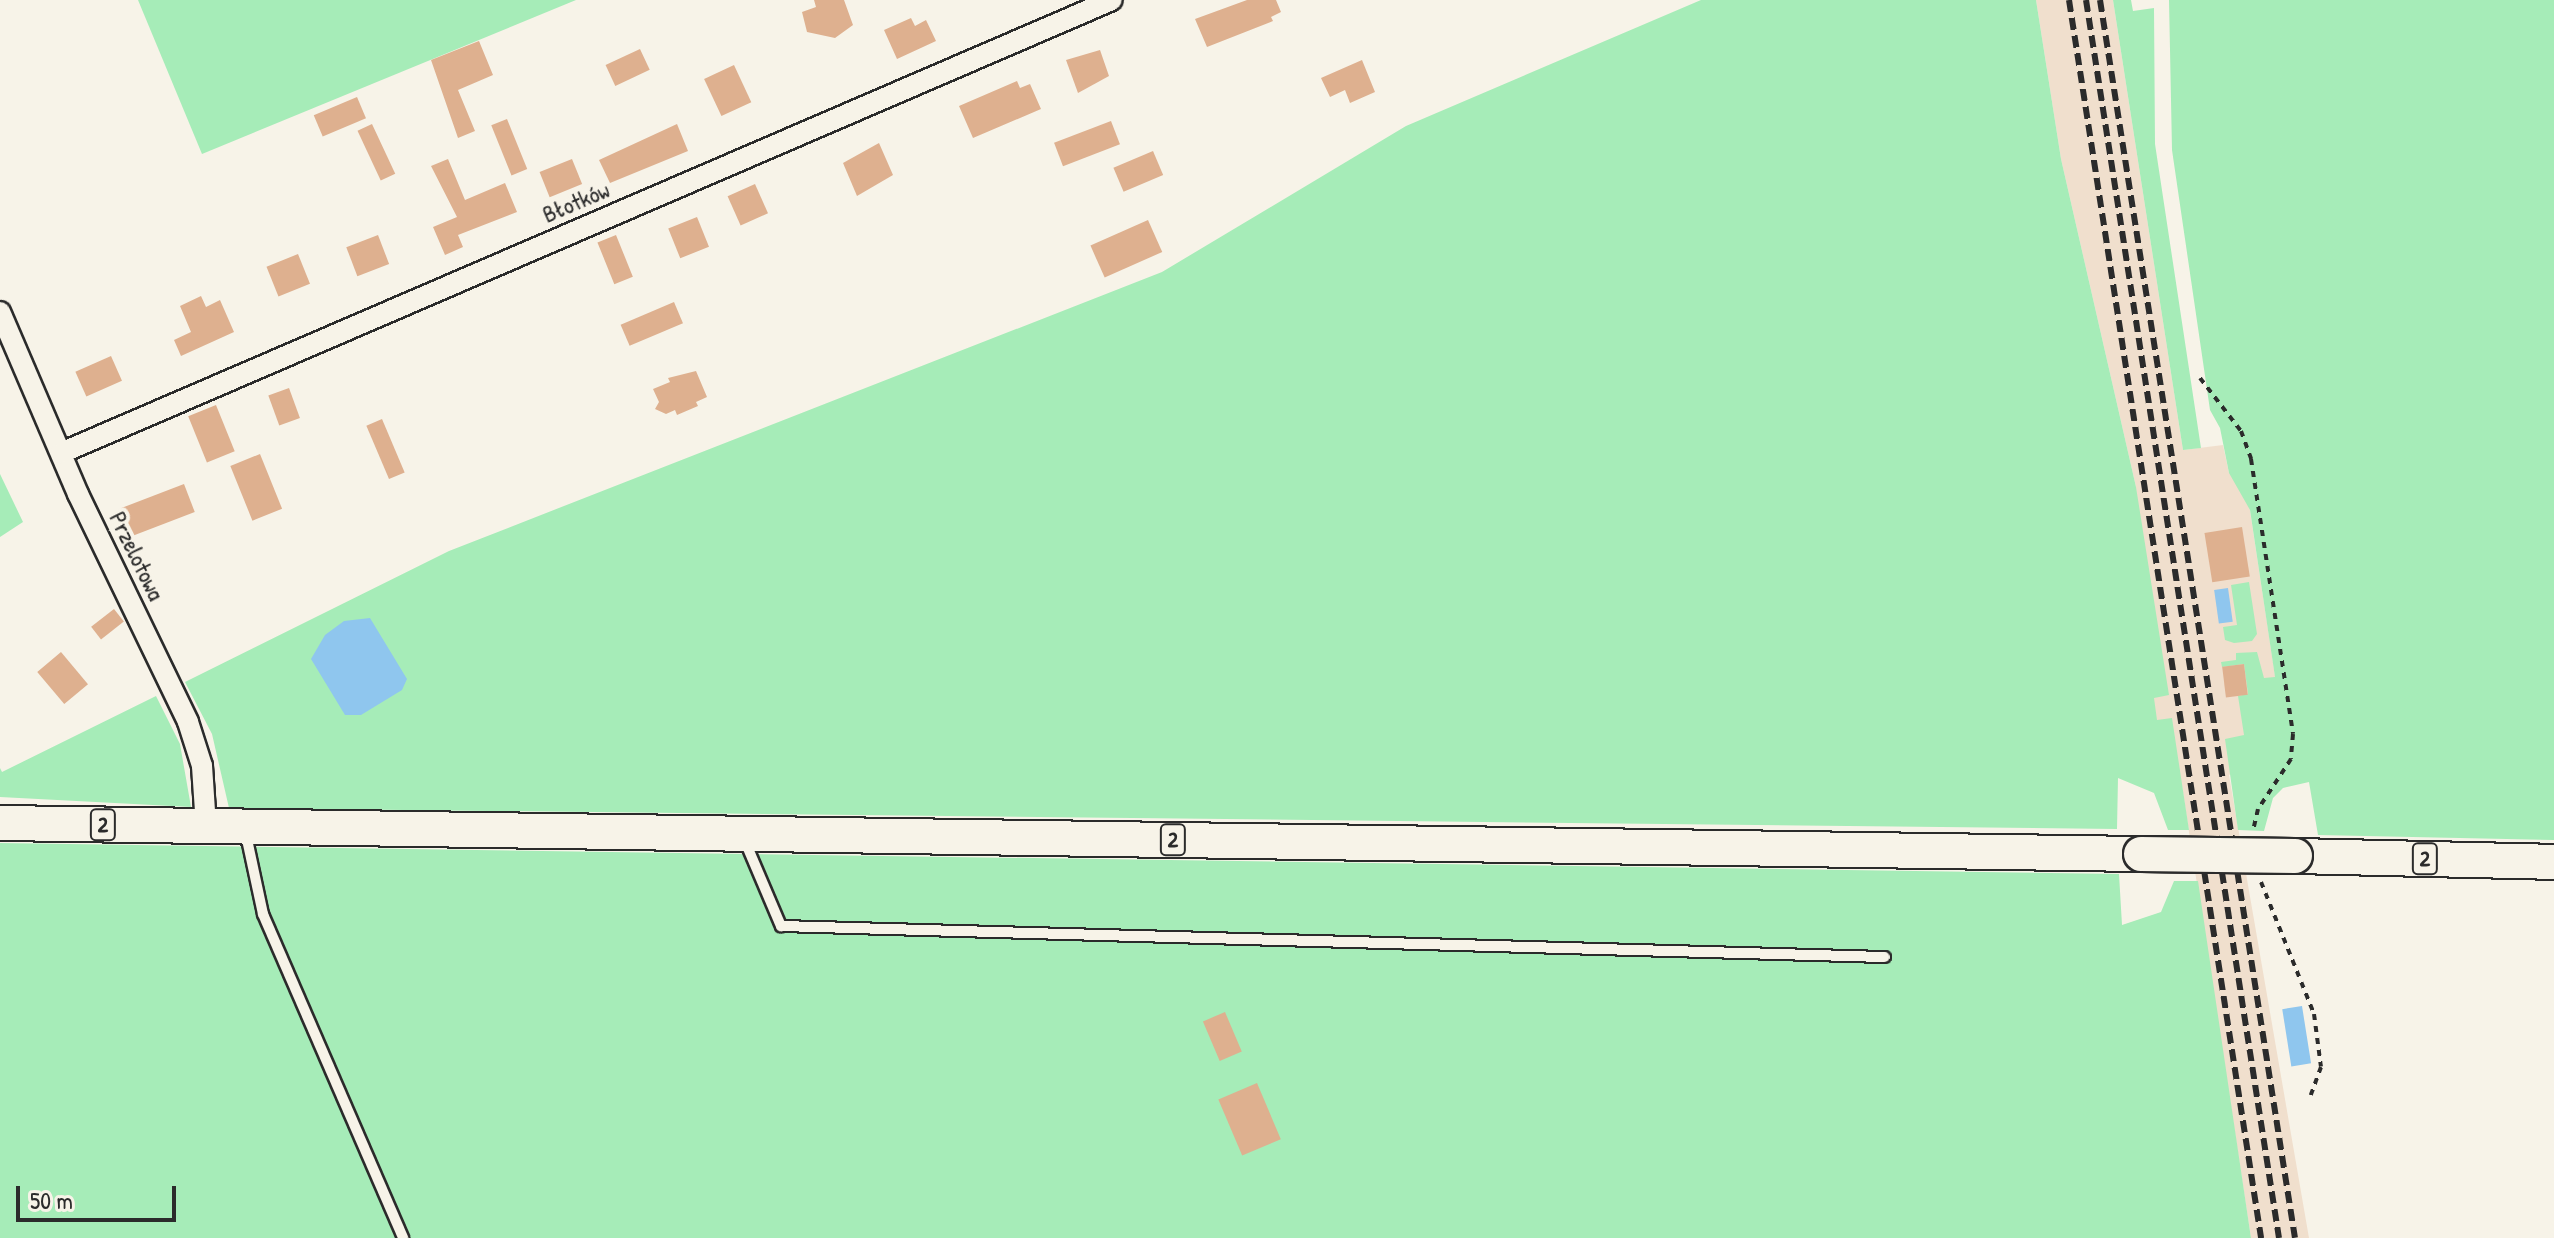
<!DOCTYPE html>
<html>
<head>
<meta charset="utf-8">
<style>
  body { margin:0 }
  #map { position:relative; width:2554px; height:1238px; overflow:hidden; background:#f7f3e8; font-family:"Patrick Hand",sans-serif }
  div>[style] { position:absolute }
  .built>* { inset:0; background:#f0dfcd }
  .green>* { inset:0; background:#a6ecb8 }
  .water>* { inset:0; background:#8fc6ee; transform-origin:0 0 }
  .building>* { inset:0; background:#deb08f; transform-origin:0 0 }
  .path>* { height:4px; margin-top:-2px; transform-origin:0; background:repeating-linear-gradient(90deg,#2b2b2b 0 6px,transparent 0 12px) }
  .roads { filter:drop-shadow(2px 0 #2b2b2b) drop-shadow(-2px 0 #2b2b2b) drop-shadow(0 2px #2b2b2b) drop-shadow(0 -2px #2b2b2b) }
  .service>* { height:10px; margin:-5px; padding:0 5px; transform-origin:5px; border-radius:5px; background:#f7f3e8 }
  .minor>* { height:20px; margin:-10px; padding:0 10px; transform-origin:10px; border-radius:10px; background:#f7f3e8 }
  .trunk>* { height:34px; margin:-17px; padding:0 17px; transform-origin:17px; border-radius:17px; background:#f7f3e8 }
  .rail>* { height:6px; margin-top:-3px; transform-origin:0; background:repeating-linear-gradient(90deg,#2b2b2b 0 12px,transparent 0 18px) }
  .bridges { filter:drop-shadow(2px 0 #2b2b2b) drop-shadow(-2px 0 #2b2b2b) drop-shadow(0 2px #2b2b2b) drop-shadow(0 -2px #2b2b2b) }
  .trunk-bridge>* { height:34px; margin:-17px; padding:0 17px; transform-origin:17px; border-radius:17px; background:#f7f3e8 }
  span { translate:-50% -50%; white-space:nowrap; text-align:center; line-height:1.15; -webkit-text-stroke:8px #f7f3e8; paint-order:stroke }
  .shield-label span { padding:2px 6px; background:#f7f3e8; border:2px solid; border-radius:6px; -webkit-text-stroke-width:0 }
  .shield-label { font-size:22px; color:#2b2b2b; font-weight:700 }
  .street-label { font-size:24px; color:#2b2b2b }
  .scale { position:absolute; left:16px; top:1186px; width:160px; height:36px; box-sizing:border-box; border:4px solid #2b2b2b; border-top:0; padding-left:10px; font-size:24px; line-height:28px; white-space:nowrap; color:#2b2b2b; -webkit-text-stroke:6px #f7f3e8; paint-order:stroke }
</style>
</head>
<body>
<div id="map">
  <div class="built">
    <div style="clip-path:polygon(2036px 0,2113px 0,2183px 450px,2223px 445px,2229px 473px,2244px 471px,2285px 742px,2229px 775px,2309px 1238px,2251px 1238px,2182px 786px,2164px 788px,2141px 631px,2136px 487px,2061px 159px)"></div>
  </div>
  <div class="green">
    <div style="clip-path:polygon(138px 0,576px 0,202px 154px)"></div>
    <div style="clip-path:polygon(1701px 0,2036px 0,2061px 159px,2136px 487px,2169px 695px,2154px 698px,2157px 720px,2172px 718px,2189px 830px,2168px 830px,2154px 793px,2118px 778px,2117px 829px,229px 808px,212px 734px,185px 682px,449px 551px,1162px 272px,1406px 126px)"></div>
    <div style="clip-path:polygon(2113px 0,2131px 0,2133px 11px,2154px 8px,2155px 144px,2201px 448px,2183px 450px)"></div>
    <div style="clip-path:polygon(2169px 0,2554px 0,2554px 840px,2318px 835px,2309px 782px,2283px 788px,2273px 798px,2264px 831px,2238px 830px,2225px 739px,2244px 735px,2238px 696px,2248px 694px,2244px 664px,2222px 667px,2221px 662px,2236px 660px,2236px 653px,2257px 652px,2264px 678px,2275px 677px,2250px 510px,2229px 473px,2220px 428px,2210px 410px,2172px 150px)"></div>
    <div style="clip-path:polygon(0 474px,23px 522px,0 537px)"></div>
    <div style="clip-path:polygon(2249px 582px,2257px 634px,2252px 641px,2234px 643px,2225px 640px,2223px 627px,2237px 625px,2231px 585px)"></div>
    <div style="clip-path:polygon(156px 696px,180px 744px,191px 807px,0 797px,0 768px,2px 772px)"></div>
    <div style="clip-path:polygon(0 843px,2119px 874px,2122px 925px,2161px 912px,2174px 881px,2198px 881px,2251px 1238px,0 1238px)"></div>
  </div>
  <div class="water">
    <div style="left:2228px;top:588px;width:34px;height:14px;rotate:82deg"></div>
    <div style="clip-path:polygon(370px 618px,407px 679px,402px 690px,361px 715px,345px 715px,311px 659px,325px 635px,344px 621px)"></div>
    <div style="left:2302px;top:1006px;width:58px;height:20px;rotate:81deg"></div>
  </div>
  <div class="building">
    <div style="clip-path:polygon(814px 0,844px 0,853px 25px,835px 38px,807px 32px,802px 12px,816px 7px)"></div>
    <div style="clip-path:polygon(1247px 0,1276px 0,1281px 12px,1271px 17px,1273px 21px,1207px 47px,1195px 19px)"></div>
    <div style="clip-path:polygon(911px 18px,915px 26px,926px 20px,936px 41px,897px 59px,884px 30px)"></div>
    <div style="clip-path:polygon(479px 41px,493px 75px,458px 90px,475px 131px,458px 138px,431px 60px)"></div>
    <div style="left:640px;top:49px;width:23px;height:38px;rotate:65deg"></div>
    <div style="clip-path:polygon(1100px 50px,1109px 76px,1078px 93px,1066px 60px)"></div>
    <div style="clip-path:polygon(1362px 60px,1375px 92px,1350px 103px,1345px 90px,1330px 97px,1321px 78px)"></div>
    <div style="left:734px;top:65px;width:41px;height:33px;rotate:65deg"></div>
    <div style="clip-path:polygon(1017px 81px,1020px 88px,1030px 84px,1041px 109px,973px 138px,959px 106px)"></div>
    <div style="left:357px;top:97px;width:23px;height:47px;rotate:67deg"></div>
    <div style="left:507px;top:119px;width:54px;height:17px;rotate:68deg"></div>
    <div style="left:1111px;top:121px;width:25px;height:61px;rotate:69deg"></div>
    <div style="left:372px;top:124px;width:55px;height:16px;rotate:65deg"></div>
    <div style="clip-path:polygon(677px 124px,688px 151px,610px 183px,599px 160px)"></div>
    <div style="clip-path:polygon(879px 143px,893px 175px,857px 196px,843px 163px)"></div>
    <div style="left:1153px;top:151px;width:26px;height:43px;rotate:67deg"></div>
    <div style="clip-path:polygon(448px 159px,465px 200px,505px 183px,517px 212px,458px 235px,463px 247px,445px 255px,433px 227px,457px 217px,431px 166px)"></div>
    <div style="left:572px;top:159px;width:27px;height:35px;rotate:68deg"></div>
    <div style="left:755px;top:184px;width:32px;height:30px;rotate:66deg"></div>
    <div style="left:697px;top:217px;width:32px;height:31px;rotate:68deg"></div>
    <div style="left:1148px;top:220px;width:35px;height:63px;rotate:66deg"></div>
    <div style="left:378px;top:235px;width:31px;height:34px;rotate:69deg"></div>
    <div style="left:616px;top:235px;width:45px;height:20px;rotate:68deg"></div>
    <div style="left:298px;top:254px;width:32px;height:34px;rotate:68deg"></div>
    <div style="clip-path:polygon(201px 296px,206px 307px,220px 300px,234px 332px,181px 356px,174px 340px,191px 332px,180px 306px)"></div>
    <div style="left:674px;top:302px;width:23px;height:58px;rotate:67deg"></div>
    <div style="left:111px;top:356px;width:27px;height:39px;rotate:66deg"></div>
    <div style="clip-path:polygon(696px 371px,707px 397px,696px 402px,698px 406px,677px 415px,675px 410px,666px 414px,655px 409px,659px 402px,653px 389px,670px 382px,668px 378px)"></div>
    <div style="left:289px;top:388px;width:32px;height:22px;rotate:70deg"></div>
    <div style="left:216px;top:405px;width:50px;height:30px;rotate:68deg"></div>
    <div style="left:382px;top:419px;width:58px;height:17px;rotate:67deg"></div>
    <div style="left:260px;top:454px;width:59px;height:32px;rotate:68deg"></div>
    <div style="left:184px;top:484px;width:30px;height:67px;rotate:69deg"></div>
    <div style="left:2242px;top:527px;width:50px;height:38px;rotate:81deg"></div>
    <div style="left:114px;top:609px;width:16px;height:29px;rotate:52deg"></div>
    <div style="left:61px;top:652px;width:42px;height:31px;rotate:50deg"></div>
    <div style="left:2244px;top:664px;width:31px;height:22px;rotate:83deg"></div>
    <div style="left:1225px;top:1012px;width:43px;height:24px;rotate:67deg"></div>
    <div style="left:1257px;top:1083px;width:61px;height:42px;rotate:67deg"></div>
  </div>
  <div class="path">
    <div style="left:2200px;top:378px;width:67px;rotate:52.3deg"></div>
    <div style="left:2241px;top:431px;width:30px;rotate:70deg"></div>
    <div style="left:2251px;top:459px;width:278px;rotate:81.3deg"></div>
    <div style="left:2293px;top:734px;width:25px;rotate:95deg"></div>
    <div style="left:2291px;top:759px;width:60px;rotate:123.4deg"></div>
    <div style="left:2258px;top:809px;width:22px;rotate:103deg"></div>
    <div style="left:2261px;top:882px;width:142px;rotate:68.1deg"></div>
    <div style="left:2314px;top:1014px;width:53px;rotate:82.5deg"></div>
    <div style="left:2321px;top:1067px;width:30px;rotate:110deg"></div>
  </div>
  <div class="roads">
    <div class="service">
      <div style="left:245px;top:830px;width:86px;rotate:77.9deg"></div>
      <div style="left:263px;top:914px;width:353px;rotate:66.6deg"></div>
      <div style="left:744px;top:839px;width:95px;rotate:67deg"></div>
      <div style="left:781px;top:926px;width:1104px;rotate:1.61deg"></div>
    </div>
    <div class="minor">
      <div style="left:0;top:312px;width:198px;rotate:66.8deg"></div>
      <div style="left:78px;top:494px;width:253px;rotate:64.2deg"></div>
      <div style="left:188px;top:722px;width:46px;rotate:72.3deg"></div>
      <div style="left:202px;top:766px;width:61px;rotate:86.2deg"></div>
      <div style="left:61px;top:453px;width:1144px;rotate:-23.32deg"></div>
    </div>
    <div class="trunk">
      <div style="left:0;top:823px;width:2141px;rotate:0.83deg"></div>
      <div style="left:2295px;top:856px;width:259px;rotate:1.3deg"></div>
    </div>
  </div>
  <div class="rail">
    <div style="left:2069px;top:0;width:1253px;rotate:81.18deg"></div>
    <div style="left:2086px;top:0;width:1253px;rotate:81.14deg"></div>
    <div style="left:2100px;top:0;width:1253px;rotate:81.05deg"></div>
  </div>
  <div class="bridges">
    <div class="trunk-bridge">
      <div style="left:2141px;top:854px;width:154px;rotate:0.7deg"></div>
    </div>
  </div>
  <div class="shield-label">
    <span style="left:103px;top:825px">2</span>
    <span style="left:1173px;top:840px">2</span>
    <span style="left:2425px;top:859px">2</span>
  </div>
  <div class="street-label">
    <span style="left:576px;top:202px;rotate:-23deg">Błotków</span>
    <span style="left:137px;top:556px;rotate:64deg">Przelotowa</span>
  </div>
  <div class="scale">50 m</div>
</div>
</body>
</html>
